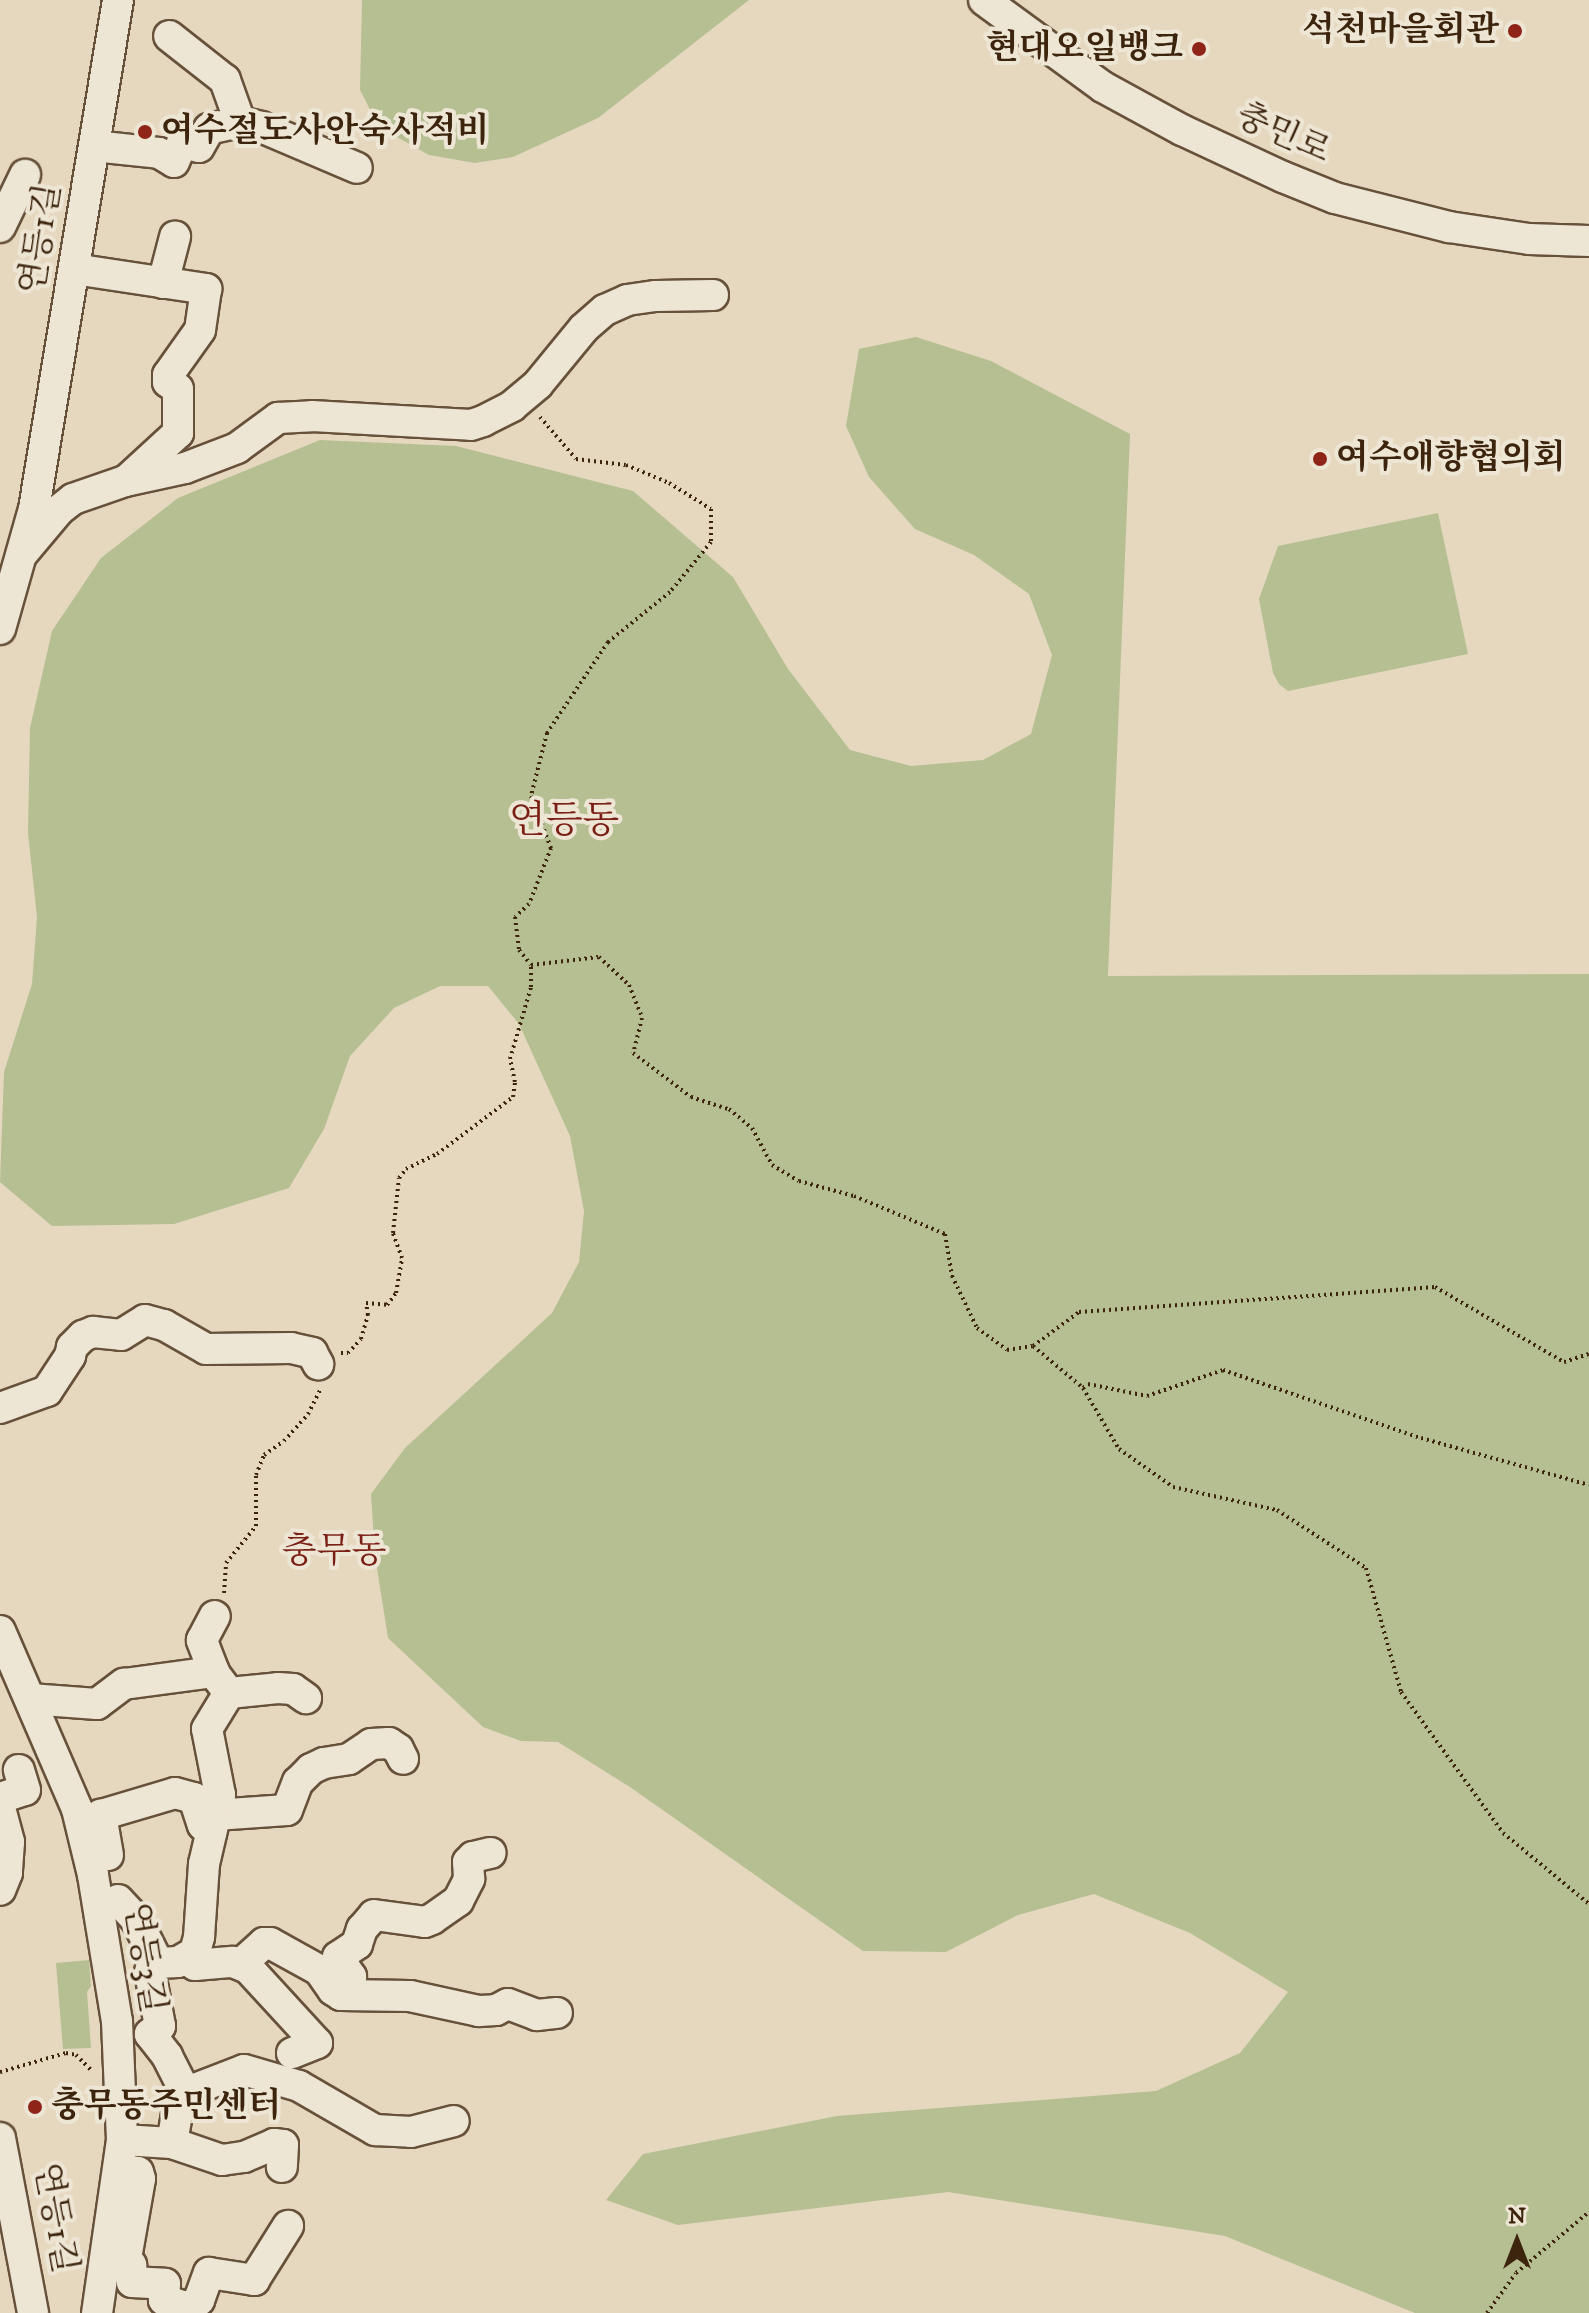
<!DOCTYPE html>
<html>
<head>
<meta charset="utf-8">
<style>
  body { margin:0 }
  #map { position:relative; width:1589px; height:2313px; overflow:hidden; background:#e5d8bf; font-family:"IM FELL DW Pica","Noto Serif KR",serif }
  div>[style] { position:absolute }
  .green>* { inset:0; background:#b5bf92 }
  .path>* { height:4px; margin-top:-2px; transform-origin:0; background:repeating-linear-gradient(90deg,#3d240d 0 2px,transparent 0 6px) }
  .roads { filter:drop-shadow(2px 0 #67513a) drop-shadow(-2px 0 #67513a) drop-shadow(0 2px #67513a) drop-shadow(0 -2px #67513a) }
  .minor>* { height:30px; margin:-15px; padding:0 15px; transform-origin:15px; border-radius:15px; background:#eee6d5 }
  .dots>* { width:22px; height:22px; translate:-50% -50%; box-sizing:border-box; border:4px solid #eee6d5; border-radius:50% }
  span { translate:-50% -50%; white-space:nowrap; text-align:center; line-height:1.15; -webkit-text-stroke:8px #eee6d5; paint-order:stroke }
  .poi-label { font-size:34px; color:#3d240d; font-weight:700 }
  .right { translate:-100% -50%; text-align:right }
  .left { translate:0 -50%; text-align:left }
  .street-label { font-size:34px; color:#3d240d }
  .neighbourhood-label { font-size:36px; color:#7a1f14 }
  .quarter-label { font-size:38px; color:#7a1f14 }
  .north { position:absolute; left:1477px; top:2201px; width:80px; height:80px; -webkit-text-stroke:6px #eee6d5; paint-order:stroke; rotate:0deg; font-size:22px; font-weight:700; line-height:32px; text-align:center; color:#3d240d }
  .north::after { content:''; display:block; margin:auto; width:28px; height:36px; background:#3d240d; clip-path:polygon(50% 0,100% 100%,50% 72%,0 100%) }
</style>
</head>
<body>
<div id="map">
  <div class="green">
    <div style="clip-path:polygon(362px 0,749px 0,598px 118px,513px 157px,475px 163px,429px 155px,379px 127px,360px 90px)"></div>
    <div style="clip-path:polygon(916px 337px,991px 361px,1130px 434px,1108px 976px,1589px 974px,1589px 2313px,1415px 2313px,1225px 2236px,948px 2192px,678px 2225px,606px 2200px,643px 2154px,837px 2116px,1156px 2091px,1240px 2053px,1288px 1992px,1190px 1933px,1094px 1894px,1018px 1915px,946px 1952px,863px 1951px,630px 1787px,558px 1742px,521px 1741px,483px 1727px,388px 1638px,375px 1556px,371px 1494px,405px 1448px,552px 1313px,579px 1262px,584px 1211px,570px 1136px,519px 1024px,488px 986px,440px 986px,394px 1008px,350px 1056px,324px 1129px,289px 1188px,174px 1224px,52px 1226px,0 1182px,4px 1072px,32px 984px,37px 917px,28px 833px,30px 728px,52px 631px,101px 558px,178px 498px,320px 440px,456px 446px,633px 491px,733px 577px,788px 669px,850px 750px,911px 766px,983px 760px,1031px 734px,1052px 655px,1029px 594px,974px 555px,915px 529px,869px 477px,846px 426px,859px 349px)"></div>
    <div style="clip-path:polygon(1438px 513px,1468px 654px,1288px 691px,1279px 684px,1273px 673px,1259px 599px,1278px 546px)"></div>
    <div style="clip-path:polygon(89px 1960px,91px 1986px,87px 1992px,91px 2048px,63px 2049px,56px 1963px)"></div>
  </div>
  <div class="path">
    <div style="left:540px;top:417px;width:55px;rotate:49.4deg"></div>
    <div style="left:576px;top:459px;width:50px;rotate:6.8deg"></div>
    <div style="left:626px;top:465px;width:47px;rotate:22.7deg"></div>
    <div style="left:669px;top:483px;width:49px;rotate:31.8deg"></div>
    <div style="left:711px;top:509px;width:33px;rotate:90deg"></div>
    <div style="left:711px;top:542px;width:65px;rotate:129.4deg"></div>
    <div style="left:670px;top:592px;width:80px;rotate:141.1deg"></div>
    <div style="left:608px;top:642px;width:110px;rotate:123.8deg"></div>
    <div style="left:547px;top:733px;width:65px;rotate:104.3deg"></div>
    <div style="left:531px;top:796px;width:56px;rotate:69deg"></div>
    <div style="left:551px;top:848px;width:60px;rotate:111.4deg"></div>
    <div style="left:529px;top:904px;width:19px;rotate:137deg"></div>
    <div style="left:515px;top:917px;width:33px;rotate:83deg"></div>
    <div style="left:519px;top:950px;width:19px;rotate:51deg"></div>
    <div style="left:531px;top:965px;width:68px;rotate:-6.7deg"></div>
    <div style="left:599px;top:957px;width:41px;rotate:43deg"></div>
    <div style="left:629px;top:985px;width:35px;rotate:68deg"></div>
    <div style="left:642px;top:1018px;width:36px;rotate:104deg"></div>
    <div style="left:633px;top:1053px;width:73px;rotate:37.2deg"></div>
    <div style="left:691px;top:1097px;width:40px;rotate:18deg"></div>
    <div style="left:729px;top:1109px;width:30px;rotate:40deg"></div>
    <div style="left:752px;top:1128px;width:42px;rotate:61.6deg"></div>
    <div style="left:772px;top:1165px;width:31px;rotate:31deg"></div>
    <div style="left:799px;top:1181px;width:57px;rotate:15.3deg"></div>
    <div style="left:854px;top:1196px;width:99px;rotate:22.7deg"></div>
    <div style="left:945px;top:1234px;width:43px;rotate:80.5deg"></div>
    <div style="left:952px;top:1276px;width:58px;rotate:64.3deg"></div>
    <div style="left:977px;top:1328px;width:37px;rotate:36deg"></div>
    <div style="left:1007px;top:1350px;width:26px;rotate:-9deg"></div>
    <div style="left:1033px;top:1346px;width:57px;rotate:-36.5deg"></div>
    <div style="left:1079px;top:1312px;width:357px;rotate:-4deg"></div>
    <div style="left:1435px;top:1287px;width:149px;rotate:30.2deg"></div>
    <div style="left:1564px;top:1362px;width:26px;rotate:-18deg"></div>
    <div style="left:1033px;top:1346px;width:65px;rotate:40deg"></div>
    <div style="left:1083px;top:1388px;width:71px;rotate:59.5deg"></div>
    <div style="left:1119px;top:1449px;width:66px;rotate:35.1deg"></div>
    <div style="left:1173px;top:1487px;width:107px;rotate:12.5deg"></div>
    <div style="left:1277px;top:1510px;width:106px;rotate:33.1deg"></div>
    <div style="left:1366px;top:1568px;width:129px;rotate:74.2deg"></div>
    <div style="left:1401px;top:1692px;width:174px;rotate:54.1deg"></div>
    <div style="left:1503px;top:1833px;width:112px;rotate:39.5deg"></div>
    <div style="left:341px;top:1353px;width:7px"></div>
    <div style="left:348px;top:1353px;width:19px;rotate:-47deg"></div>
    <div style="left:361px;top:1339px;width:25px;rotate:-74deg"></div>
    <div style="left:368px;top:1315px;width:12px;rotate:-99deg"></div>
    <div style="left:366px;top:1303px;width:21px;rotate:5deg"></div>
    <div style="left:387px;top:1305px;width:15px;rotate:-53deg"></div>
    <div style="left:396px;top:1293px;width:36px;rotate:-80deg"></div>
    <div style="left:402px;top:1258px;width:27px;rotate:-110deg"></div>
    <div style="left:393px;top:1233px;width:55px;rotate:-83.8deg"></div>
    <div style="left:399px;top:1178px;width:11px;rotate:-52deg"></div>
    <div style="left:406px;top:1169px;width:34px;rotate:-26deg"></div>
    <div style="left:437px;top:1154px;width:95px;rotate:-36.9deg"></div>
    <div style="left:513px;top:1097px;width:15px;rotate:-82deg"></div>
    <div style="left:515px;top:1082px;width:24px;rotate:-102deg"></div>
    <div style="left:510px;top:1059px;width:75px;rotate:-73.7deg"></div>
    <div style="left:531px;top:987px;width:22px;rotate:-90deg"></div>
    <div style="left:1083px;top:1388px;width:6px;rotate:-39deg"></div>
    <div style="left:1088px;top:1384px;width:60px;rotate:11.5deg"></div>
    <div style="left:1147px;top:1396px;width:80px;rotate:-18.9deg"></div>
    <div style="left:1223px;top:1370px;width:209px;rotate:19deg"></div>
    <div style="left:1421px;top:1438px;width:174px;rotate:15.6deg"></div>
    <div style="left:224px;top:1593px;width:30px;rotate:-86deg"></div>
    <div style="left:226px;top:1563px;width:48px;rotate:-51deg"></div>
    <div style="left:256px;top:1526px;width:51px;rotate:-90deg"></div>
    <div style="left:256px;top:1475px;width:22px;rotate:-68deg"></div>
    <div style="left:264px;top:1455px;width:24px;rotate:-35deg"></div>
    <div style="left:284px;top:1441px;width:36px;rotate:-48deg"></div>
    <div style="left:308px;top:1414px;width:27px;rotate:-63deg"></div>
    <div style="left:0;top:2072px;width:69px;rotate:-16.1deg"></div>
    <div style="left:66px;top:2053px;width:10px;rotate:11deg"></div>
    <div style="left:76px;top:2055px;width:23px;rotate:45deg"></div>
    <div style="left:1487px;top:2313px;width:49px;rotate:-54.1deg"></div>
    <div style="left:1516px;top:2273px;width:95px;rotate:-39.9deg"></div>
  </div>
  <div class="roads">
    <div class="minor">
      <div style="left:984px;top:0;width:147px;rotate:36.2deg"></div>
      <div style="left:1103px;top:87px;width:90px;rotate:28.6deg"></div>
      <div style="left:1182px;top:130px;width:111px;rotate:25deg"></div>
      <div style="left:1283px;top:177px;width:56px;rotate:22deg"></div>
      <div style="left:1335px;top:198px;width:118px;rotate:14.3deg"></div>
      <div style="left:1449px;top:227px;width:81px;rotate:8.5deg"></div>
      <div style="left:1529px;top:239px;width:60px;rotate:1.9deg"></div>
      <div style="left:240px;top:122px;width:22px;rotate:13deg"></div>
      <div style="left:261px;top:127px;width:104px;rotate:23.1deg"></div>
      <div style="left:94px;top:146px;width:65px;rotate:6.1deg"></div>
      <div style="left:159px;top:153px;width:17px;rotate:31deg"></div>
      <div style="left:174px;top:162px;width:21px;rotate:-67deg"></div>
      <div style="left:182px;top:143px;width:17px;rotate:13deg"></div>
      <div style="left:199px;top:147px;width:21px;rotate:-61deg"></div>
      <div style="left:209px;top:129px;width:32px;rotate:-13deg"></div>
      <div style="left:240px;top:122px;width:45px;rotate:-109.7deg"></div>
      <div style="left:225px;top:80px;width:71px;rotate:-141.8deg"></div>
      <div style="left:0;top:227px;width:58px;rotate:-64.3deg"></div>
      <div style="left:74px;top:269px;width:134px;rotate:8.6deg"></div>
      <div style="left:206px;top:289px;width:41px;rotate:98.3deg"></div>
      <div style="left:200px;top:330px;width:55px;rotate:125.4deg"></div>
      <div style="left:168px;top:375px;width:7px;rotate:90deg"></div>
      <div style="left:168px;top:382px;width:12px;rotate:35deg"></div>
      <div style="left:178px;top:389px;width:44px;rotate:90deg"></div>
      <div style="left:178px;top:433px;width:68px;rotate:137.4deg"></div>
      <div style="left:163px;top:283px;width:48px;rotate:-75.4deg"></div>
      <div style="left:22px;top:554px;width:57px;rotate:-49.9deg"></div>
      <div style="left:59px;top:510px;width:18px;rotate:-38deg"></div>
      <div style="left:73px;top:499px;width:55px;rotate:-19.1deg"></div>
      <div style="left:125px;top:481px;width:61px;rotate:-12.2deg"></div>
      <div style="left:185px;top:468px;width:56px;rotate:-21deg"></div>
      <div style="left:237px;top:448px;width:51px;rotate:-36.2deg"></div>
      <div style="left:278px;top:418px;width:34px;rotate:-3deg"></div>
      <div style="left:312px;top:416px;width:159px;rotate:3.2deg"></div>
      <div style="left:471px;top:425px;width:13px;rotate:-18deg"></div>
      <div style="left:483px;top:421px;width:33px;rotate:-27deg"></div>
      <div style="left:512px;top:406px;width:34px;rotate:-40deg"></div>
      <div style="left:538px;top:384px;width:72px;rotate:-50.6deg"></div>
      <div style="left:584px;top:328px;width:28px;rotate:-41deg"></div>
      <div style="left:605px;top:310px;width:24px;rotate:-24deg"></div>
      <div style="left:627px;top:300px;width:29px;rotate:-8deg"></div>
      <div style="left:656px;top:296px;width:57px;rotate:-1deg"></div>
      <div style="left:0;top:629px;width:125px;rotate:-74.2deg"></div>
      <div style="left:34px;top:509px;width:516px;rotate:-80.63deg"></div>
      <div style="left:0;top:1408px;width:50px;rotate:-19.9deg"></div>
      <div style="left:47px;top:1391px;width:42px;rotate:-56.7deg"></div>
      <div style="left:70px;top:1356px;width:9px;rotate:-77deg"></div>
      <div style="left:72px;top:1347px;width:16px;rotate:-45deg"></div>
      <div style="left:83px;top:1336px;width:11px;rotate:-22deg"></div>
      <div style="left:93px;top:1332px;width:28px;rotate:6deg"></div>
      <div style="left:121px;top:1335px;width:28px;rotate:-32deg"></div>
      <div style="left:145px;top:1320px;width:20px;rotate:15deg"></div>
      <div style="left:164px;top:1325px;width:48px;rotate:29.7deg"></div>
      <div style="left:206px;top:1349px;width:85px;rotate:-0.7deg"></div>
      <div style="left:291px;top:1348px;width:22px;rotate:13deg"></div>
      <div style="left:312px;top:1353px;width:13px;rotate:61deg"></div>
      <div style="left:0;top:1631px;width:194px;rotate:66.6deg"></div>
      <div style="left:77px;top:1809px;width:68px;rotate:76.4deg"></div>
      <div style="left:93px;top:1875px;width:148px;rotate:80.7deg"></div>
      <div style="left:117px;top:2021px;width:119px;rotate:87.6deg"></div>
      <div style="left:122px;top:2140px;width:175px;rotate:98.2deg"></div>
      <div style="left:217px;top:1677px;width:20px;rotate:53deg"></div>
      <div style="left:229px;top:1693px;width:49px;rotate:-5.8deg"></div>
      <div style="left:278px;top:1688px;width:15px;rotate:4deg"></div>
      <div style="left:293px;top:1689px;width:16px;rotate:35deg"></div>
      <div style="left:30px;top:1699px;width:67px;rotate:4.3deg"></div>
      <div style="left:97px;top:1704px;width:34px;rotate:-37deg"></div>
      <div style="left:124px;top:1684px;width:91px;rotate:-7.6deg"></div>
      <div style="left:214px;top:1672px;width:34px;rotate:-111deg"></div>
      <div style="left:202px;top:1640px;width:27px;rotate:-62deg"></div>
      <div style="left:0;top:1798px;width:26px;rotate:-18deg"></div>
      <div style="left:25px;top:1790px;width:21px;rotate:-107deg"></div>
      <div style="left:0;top:1808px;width:35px;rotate:75deg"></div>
      <div style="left:9px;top:1842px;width:31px;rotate:94deg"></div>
      <div style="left:7px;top:1873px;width:18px;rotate:112deg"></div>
      <div style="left:215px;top:1815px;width:72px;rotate:-4deg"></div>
      <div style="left:287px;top:1810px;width:30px;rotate:-69deg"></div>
      <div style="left:298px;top:1782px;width:18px;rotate:-45deg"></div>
      <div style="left:311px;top:1769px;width:14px;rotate:-25deg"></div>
      <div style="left:324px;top:1763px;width:25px;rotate:-9deg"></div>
      <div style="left:349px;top:1759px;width:27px;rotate:-34deg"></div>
      <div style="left:371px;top:1744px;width:18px;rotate:-3deg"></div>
      <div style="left:389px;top:1743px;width:11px;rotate:34deg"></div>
      <div style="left:398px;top:1749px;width:11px;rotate:63deg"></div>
      <div style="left:108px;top:1855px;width:41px;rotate:-99.9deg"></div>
      <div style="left:101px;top:1815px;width:77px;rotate:-16.6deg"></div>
      <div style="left:175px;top:1793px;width:20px;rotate:15deg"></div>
      <div style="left:194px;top:1798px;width:28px;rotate:72deg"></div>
      <div style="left:203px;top:1825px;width:11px;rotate:41deg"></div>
      <div style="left:118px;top:1900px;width:26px;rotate:47deg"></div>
      <div style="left:136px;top:1919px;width:49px;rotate:63.4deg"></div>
      <div style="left:158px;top:1963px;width:20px;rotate:-3deg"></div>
      <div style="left:178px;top:1962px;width:20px;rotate:-30deg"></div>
      <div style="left:195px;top:1952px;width:16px;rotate:-75deg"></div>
      <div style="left:199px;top:1937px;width:73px;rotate:-86.1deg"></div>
      <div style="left:204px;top:1864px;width:71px;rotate:-76.9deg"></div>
      <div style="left:220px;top:1795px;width:67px;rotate:-101.1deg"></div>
      <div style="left:207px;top:1729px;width:42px;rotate:-58.6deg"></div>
      <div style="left:153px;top:1957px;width:16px;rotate:101deg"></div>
      <div style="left:150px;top:1973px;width:54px;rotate:79.3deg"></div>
      <div style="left:160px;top:2026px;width:13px;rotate:141deg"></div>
      <div style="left:150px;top:2034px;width:28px;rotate:52deg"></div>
      <div style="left:167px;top:2056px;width:33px;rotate:63deg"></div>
      <div style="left:182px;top:2085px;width:59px;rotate:99.8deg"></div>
      <div style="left:187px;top:1959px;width:10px;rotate:37deg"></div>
      <div style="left:195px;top:1965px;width:38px;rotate:-5deg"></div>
      <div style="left:233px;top:1962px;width:16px;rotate:22deg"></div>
      <div style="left:248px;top:1968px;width:102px;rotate:47.4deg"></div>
      <div style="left:317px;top:2043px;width:27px;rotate:158deg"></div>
      <div style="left:242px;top:1963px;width:30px;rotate:-42deg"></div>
      <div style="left:264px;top:1943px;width:6px"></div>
      <div style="left:270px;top:1943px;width:56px;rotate:28.9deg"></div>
      <div style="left:319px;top:1970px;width:24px;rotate:55deg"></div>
      <div style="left:333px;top:1990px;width:9px;rotate:32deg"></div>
      <div style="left:341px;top:1995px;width:69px;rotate:0.8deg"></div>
      <div style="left:410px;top:1996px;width:71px;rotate:12.3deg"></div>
      <div style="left:479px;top:2011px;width:17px;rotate:-3deg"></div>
      <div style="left:496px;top:2010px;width:13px;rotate:-27deg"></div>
      <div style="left:508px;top:2004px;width:31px;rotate:21deg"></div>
      <div style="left:537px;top:2015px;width:20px;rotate:-6deg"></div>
      <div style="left:341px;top:1995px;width:21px;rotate:-61deg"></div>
      <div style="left:351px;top:1977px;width:24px;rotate:-123deg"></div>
      <div style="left:338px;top:1957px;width:23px;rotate:-34deg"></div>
      <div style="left:357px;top:1944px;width:16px;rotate:-72deg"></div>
      <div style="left:362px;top:1929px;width:18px;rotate:-49deg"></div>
      <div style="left:374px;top:1915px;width:51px;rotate:7.8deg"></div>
      <div style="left:425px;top:1922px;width:8px;rotate:-23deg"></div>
      <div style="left:432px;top:1919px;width:32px;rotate:-35deg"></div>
      <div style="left:458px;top:1901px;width:25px;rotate:-63deg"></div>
      <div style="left:469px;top:1879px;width:17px;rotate:-93deg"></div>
      <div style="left:468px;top:1862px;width:7px;rotate:-45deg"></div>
      <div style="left:473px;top:1857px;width:18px;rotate:-13deg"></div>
      <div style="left:182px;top:2094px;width:66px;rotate:-21.2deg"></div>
      <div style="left:244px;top:2070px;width:57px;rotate:16.2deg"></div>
      <div style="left:299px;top:2086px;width:88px;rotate:30.1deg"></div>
      <div style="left:375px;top:2130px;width:36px;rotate:3deg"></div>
      <div style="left:411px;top:2132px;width:44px;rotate:-14.3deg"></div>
      <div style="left:0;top:2138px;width:178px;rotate:79.3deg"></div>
      <div style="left:122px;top:2140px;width:50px;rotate:3.4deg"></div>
      <div style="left:172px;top:2143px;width:53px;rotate:18.8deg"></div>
      <div style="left:222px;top:2160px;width:22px;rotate:-8deg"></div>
      <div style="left:244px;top:2157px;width:33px;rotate:-23deg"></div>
      <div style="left:274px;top:2144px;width:9px;rotate:6deg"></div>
      <div style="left:283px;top:2145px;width:22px;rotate:93deg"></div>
      <div style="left:119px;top:2169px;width:19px;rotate:9deg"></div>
      <div style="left:138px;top:2172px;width:7px;rotate:74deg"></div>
      <div style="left:140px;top:2179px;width:80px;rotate:100deg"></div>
      <div style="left:126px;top:2258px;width:9px;rotate:54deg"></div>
      <div style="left:131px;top:2265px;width:17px;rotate:87deg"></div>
      <div style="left:132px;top:2282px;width:33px;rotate:3deg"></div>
      <div style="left:165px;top:2284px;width:16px;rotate:94deg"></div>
      <div style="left:164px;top:2300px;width:25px;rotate:18deg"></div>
      <div style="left:188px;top:2308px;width:14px;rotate:-36deg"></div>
      <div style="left:199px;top:2300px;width:29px;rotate:-70deg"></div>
      <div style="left:209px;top:2273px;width:46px;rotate:8.8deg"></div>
      <div style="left:254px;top:2280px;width:64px;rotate:-57.8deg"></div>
    </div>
  </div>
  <div class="dots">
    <div style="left:1515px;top:31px;background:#8f2418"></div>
    <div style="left:1199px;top:49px;background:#8f2418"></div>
    <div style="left:145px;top:132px;background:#8f2418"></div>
    <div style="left:1320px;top:459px;background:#8f2418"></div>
    <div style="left:35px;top:2107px;background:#8f2418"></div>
  </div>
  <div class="poi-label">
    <span class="right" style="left:1499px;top:31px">석천마을회관</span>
    <span class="right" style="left:1183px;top:49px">현대오일뱅크</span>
    <span class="left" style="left:161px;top:132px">여수절도사안숙사적비</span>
    <span class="left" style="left:1336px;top:459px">여수애향협의회</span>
    <span class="left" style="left:51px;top:2107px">충무동주민센터</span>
  </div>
  <div class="street-label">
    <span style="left:1283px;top:134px;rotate:24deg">충민로</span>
    <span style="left:41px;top:239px;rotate:-81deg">연등1길</span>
    <span style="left:144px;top:1958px;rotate:81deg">연등3길</span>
    <span style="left:55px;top:2218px;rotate:80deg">연등1길</span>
  </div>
  <div class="neighbourhood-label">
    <span style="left:334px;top:1552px">충무동</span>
  </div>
  <div class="quarter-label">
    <span style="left:564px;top:822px">연등동</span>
  </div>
  <div class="north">N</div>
</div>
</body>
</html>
